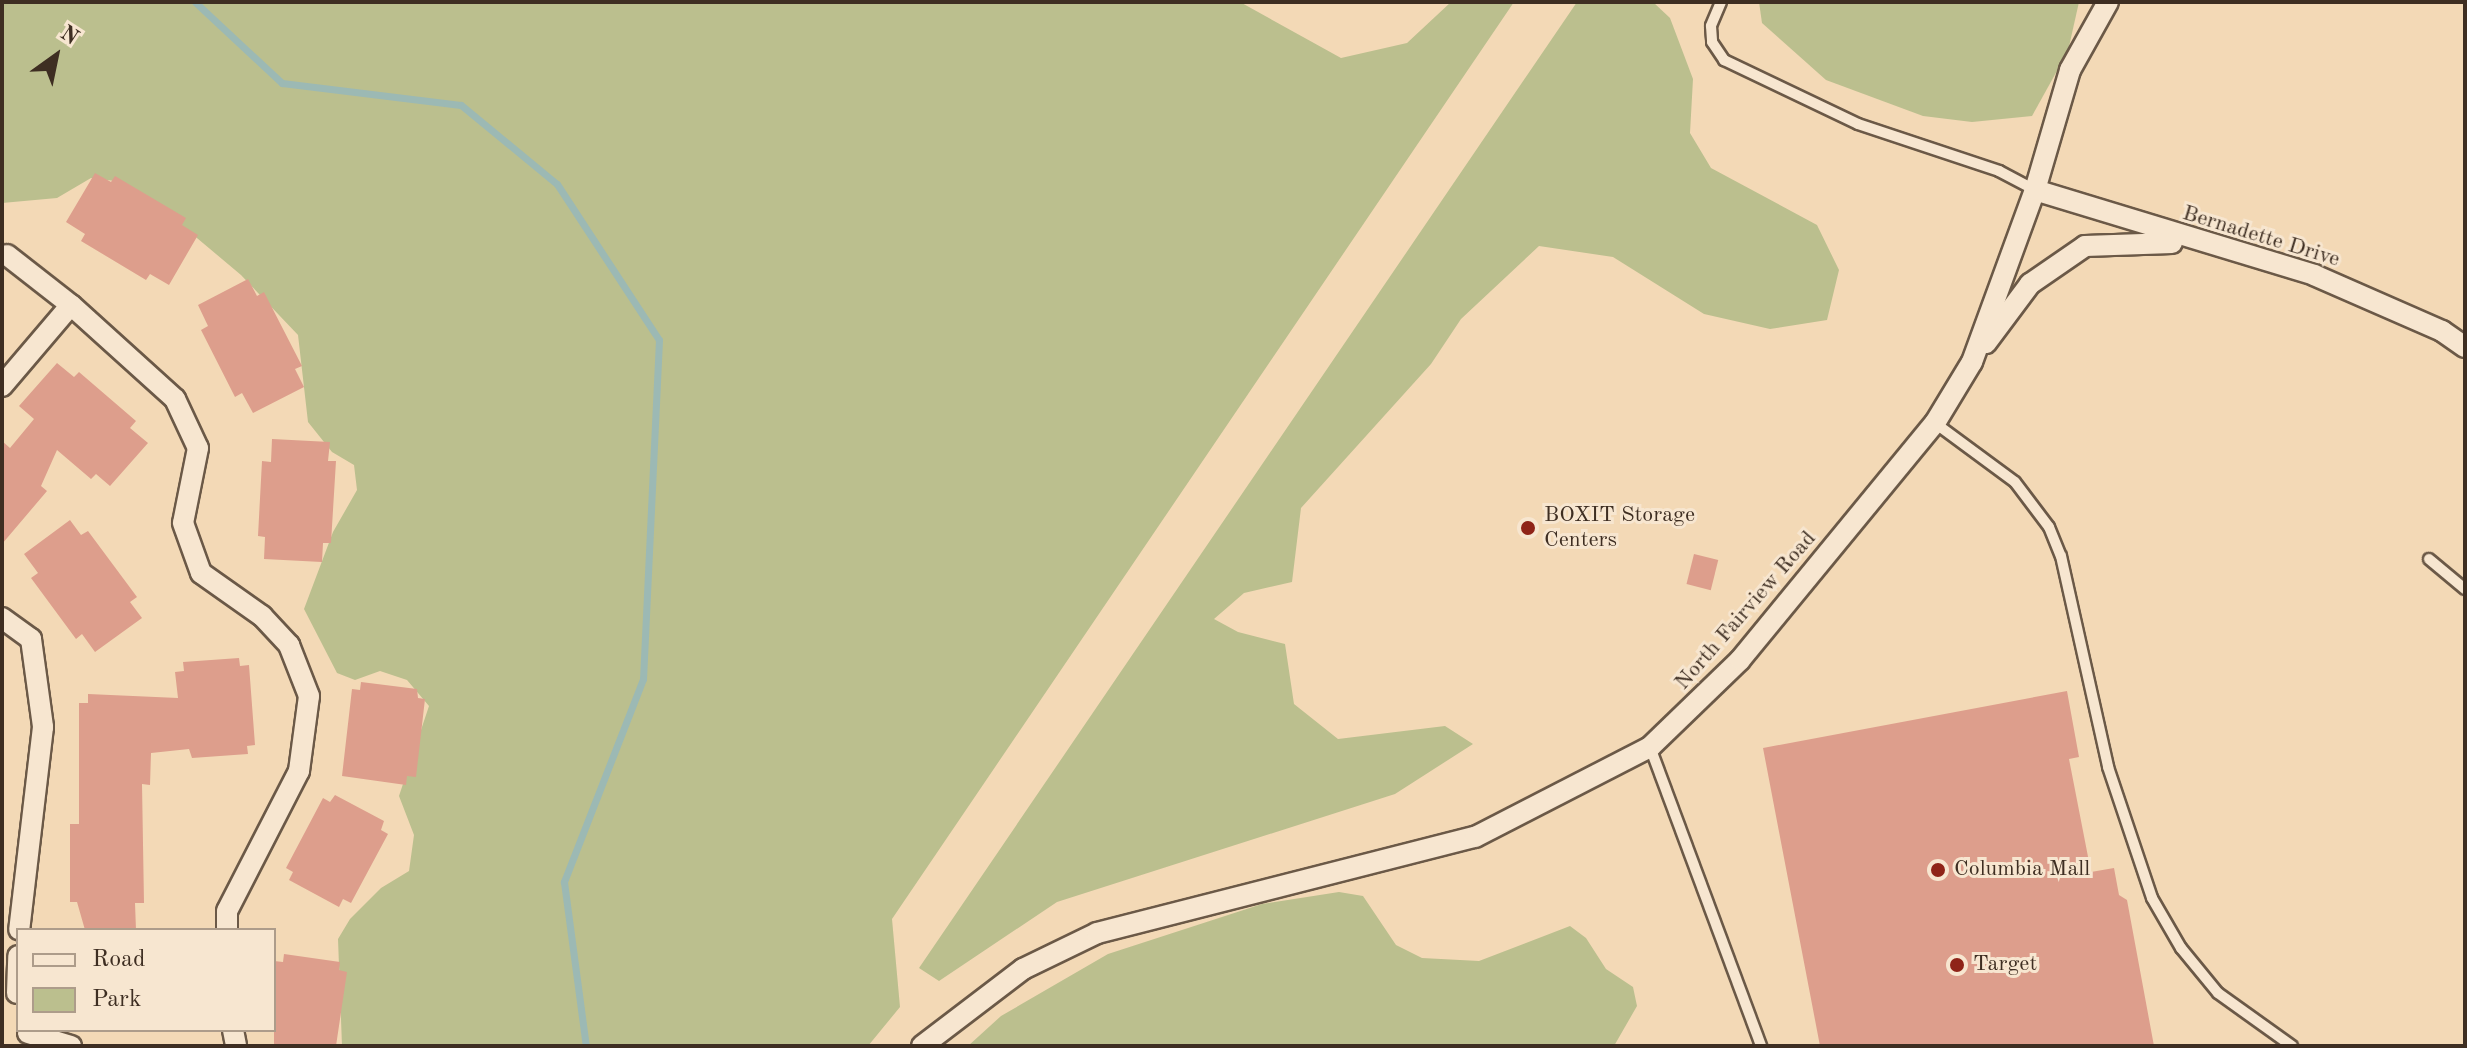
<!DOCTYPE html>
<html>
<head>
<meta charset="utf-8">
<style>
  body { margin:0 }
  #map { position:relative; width:2467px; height:1048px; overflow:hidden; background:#f3d9b6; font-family:"Old Standard TT",serif }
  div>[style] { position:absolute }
  .green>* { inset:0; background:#bbbf8e }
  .stream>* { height:7px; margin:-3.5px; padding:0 3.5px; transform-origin:3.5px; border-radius:3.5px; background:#9cb9b4 }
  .building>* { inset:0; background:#dd9e8c; transform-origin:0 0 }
  .roads { filter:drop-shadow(2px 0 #6b5947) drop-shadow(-2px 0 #6b5947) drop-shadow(0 2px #6b5947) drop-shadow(0 -2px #6b5947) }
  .lane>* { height:10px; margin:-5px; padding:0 5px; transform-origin:5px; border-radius:5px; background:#f7e6d0 }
  .street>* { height:20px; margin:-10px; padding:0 10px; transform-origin:10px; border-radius:10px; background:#f7e6d0 }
  .dots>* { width:22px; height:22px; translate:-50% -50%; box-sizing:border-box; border:4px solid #f7e6d0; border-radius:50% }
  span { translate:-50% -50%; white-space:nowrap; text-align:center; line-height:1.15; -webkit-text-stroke:6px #f7e6d0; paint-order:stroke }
  .street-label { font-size:22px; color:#3e2e22 }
  .poi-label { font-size:22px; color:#3e2e22 }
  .left { translate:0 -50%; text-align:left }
  .frame { position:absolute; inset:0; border:4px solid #3e2e22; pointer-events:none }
  .legend { position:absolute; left:16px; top:928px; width:260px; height:104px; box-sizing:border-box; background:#f7e6d0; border:2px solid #ad9c8a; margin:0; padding:10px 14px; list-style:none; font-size:24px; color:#3e2e22 }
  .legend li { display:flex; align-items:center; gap:16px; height:40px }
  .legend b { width:40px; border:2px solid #ad9c8a }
  .north { position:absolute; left:16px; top:16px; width:80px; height:80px; -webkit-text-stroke:6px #f7e6d0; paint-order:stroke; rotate:33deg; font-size:22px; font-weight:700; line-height:32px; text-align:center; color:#3e2e22 }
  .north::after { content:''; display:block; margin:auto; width:28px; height:36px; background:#3e2e22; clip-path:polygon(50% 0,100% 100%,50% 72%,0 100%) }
</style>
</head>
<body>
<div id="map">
  <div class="green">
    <div style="clip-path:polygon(2px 2px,1240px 2px,1341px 58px,1407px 43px,1451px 2px,1514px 2px,892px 919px,900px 1007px,868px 1046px,342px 1046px,338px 939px,350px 919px,381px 888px,409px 871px,414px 835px,399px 796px,429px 706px,407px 680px,380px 671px,355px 680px,337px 673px,304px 609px,333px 532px,357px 490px,354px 465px,332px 452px,308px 422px,298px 335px,241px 275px,191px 233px,123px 182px,91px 178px,57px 198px,2px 203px)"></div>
    <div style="clip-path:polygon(1577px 2px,1653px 2px,1670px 18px,1693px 79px,1690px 133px,1711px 168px,1817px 225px,1839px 270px,1827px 320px,1770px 329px,1704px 314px,1613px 257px,1539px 246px,1461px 319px,1431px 364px,1301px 508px,1292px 582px,1244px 593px,1214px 619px,1238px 632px,1285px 644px,1294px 704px,1338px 739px,1445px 726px,1473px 744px,1395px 794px,1057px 902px,939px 981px,919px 968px)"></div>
    <div style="clip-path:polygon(1759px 2px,2079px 2px,2068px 51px,2032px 116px,1972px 122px,1923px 116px,1826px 80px,1762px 23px)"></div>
    <div style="clip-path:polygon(1339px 892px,1363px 896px,1396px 945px,1422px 958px,1479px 961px,1570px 926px,1586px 938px,1606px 969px,1633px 987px,1637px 1006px,1614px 1046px,968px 1046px,1001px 1016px,1108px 954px,1262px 904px)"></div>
  </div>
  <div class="stream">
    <div style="left:195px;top:2px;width:119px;rotate:43deg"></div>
    <div style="left:282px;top:83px;width:180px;rotate:7deg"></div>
    <div style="left:461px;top:105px;width:124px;rotate:39.5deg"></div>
    <div style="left:557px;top:184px;width:186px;rotate:56.8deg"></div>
    <div style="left:659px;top:340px;width:339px;rotate:92.7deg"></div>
    <div style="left:643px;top:679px;width:218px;rotate:111.3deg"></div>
    <div style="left:564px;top:882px;width:165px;rotate:82.4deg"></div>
  </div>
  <div class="building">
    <div style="clip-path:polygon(95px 173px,111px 182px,115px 176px,186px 218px,182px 225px,198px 235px,169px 285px,150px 274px,146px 280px,81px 241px,85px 234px,66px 222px)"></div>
    <div style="clip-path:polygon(248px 279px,257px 296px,264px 292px,302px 366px,295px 369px,304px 387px,253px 413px,242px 393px,235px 397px,201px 330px,208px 326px,198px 305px)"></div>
    <div style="clip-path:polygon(57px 363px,74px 377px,79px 372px,136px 421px,130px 428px,148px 443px,110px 486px,96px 474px,91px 479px,57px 450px,41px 486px,47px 491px,2px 544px,2px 441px,10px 448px,34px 419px,19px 406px)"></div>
    <div style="clip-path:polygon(272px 439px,330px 442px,328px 461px,336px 461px,331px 543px,323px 543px,322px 562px,264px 559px,265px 537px,258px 536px,262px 461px,271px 462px)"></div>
    <div style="clip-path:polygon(70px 520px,81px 535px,88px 531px,137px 597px,130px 602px,142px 618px,95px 652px,82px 634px,76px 639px,31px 578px,38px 573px,24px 554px)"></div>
    <div style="left:1694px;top:554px;width:25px;height:31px;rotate:14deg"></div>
    <div style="clip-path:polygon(239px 658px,240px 666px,249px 665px,255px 745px,247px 746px,248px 754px,192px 758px,189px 749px,151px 753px,150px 785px,142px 784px,144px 903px,135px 903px,136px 930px,85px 930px,77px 902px,70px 902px,70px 824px,79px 824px,79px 703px,88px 703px,88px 694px,178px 698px,175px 672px,184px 671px,183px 662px)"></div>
    <div style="clip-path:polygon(361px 682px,417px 689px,418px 698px,425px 699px,416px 777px,407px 776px,406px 785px,342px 776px,352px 689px,360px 690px)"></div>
    <div style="clip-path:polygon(2067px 691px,2079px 757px,2069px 759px,2091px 872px,2114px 868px,2119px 895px,2127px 900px,2154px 1046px,1820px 1046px,1763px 748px)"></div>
    <div style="clip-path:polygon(335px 795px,384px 821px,381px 830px,388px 834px,351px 903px,343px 899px,339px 907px,289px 880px,293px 872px,286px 868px,323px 798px,330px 802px)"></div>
    <div style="clip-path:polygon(284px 954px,340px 962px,339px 970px,347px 972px,336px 1046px,274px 1046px,274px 961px,283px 962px)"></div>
  </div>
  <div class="roads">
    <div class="lane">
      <div style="left:1721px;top:2px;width:26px;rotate:113deg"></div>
      <div style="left:1711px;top:26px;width:16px;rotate:86deg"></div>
      <div style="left:1712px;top:42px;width:22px;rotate:56deg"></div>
      <div style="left:1724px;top:60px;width:148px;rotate:25.5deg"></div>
      <div style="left:1858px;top:124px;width:149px;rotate:18.4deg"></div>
      <div style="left:1999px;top:171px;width:41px;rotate:27.8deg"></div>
      <div style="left:1935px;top:423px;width:99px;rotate:36.4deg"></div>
      <div style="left:2015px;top:482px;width:56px;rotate:52.9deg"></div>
      <div style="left:2049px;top:527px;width:31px;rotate:68deg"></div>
      <div style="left:2061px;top:556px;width:216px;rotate:77.4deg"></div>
      <div style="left:2108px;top:767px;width:138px;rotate:71.4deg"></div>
      <div style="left:2152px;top:898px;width:58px;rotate:59.9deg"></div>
      <div style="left:2181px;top:948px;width:58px;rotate:50.6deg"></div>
      <div style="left:2218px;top:993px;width:91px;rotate:35.6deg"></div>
      <div style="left:2429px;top:559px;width:47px;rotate:39.8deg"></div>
      <div style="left:1650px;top:747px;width:319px;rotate:69.6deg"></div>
    </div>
    <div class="street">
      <div style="left:2035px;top:190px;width:292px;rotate:16.9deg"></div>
      <div style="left:2314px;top:275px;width:140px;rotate:23.6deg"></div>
      <div style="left:2442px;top:331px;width:28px;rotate:35deg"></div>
      <div style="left:7px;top:255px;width:81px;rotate:38deg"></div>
      <div style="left:71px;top:305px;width:140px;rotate:42.1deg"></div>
      <div style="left:175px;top:399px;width:54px;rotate:64.9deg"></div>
      <div style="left:198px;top:448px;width:76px;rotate:101.3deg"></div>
      <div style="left:183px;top:523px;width:53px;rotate:70.2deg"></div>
      <div style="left:201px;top:573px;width:75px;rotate:35.2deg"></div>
      <div style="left:262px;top:616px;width:40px;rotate:47deg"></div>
      <div style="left:289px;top:645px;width:55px;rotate:68.6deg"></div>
      <div style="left:309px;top:696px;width:76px;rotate:97.6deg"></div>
      <div style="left:299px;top:771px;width:157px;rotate:117.2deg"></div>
      <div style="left:227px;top:911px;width:19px;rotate:90deg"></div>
      <div style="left:1986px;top:343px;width:74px;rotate:-53.3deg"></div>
      <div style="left:2030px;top:284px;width:67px;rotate:-34.6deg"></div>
      <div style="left:2085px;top:246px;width:87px;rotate:-2deg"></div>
      <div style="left:2px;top:386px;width:106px;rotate:-49.6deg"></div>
      <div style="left:2px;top:618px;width:36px;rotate:36deg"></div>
      <div style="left:31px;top:639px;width:89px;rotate:82.2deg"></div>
      <div style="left:43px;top:727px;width:204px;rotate:96.7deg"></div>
      <div style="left:17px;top:993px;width:37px;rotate:-88deg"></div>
      <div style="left:233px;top:1030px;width:16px;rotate:79deg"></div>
      <div style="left:28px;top:1033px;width:45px;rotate:16.8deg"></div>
      <div style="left:922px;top:1046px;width:127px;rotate:-37.3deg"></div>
      <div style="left:1023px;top:969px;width:82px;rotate:-25.9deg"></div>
      <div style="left:1097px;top:933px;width:390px;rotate:-14.3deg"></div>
      <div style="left:1475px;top:837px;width:197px;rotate:-27.2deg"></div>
      <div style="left:1650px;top:747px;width:125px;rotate:-44deg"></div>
      <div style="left:1740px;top:660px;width:307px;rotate:-50.6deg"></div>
      <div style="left:1935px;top:423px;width:71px;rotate:-58.8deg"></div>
      <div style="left:1972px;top:362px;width:183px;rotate:-69.9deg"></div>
      <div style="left:2035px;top:190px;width:125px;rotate:-73.7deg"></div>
      <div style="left:2070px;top:70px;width:78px;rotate:-60.8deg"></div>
    </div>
  </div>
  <div class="dots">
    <div style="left:1528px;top:528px;background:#8f2418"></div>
    <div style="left:1938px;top:870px;background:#8f2418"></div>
    <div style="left:1957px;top:965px;background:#8f2418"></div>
  </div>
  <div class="street-label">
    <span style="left:2261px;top:237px;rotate:17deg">Bernadette Drive</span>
    <span style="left:1746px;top:611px;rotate:-49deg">North Fairview Road</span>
  </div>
  <div class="poi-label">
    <span class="left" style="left:1544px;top:528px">BOXIT Storage<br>Centers</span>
    <span class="left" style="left:1954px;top:870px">Columbia Mall</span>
    <span class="left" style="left:1973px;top:965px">Target</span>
  </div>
  <div class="frame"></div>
  <ul class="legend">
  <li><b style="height:10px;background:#f7e6d0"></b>Road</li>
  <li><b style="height:22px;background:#bbbf8e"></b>Park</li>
  </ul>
  <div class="north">N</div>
</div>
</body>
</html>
